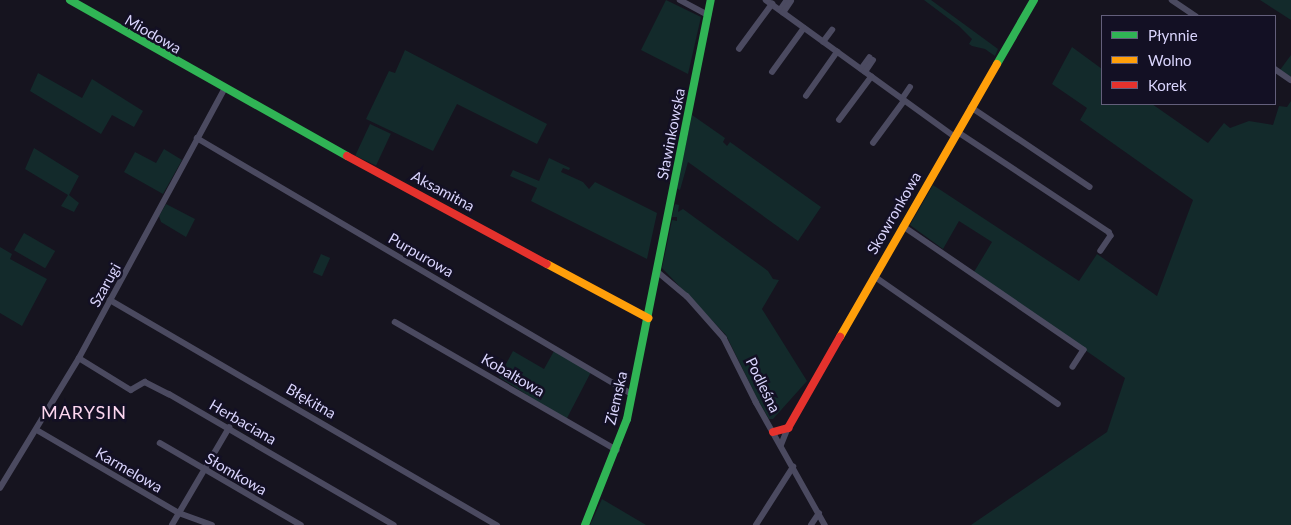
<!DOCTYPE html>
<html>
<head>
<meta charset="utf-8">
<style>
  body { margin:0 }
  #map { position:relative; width:1291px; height:525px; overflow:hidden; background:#16141f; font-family:Lato,sans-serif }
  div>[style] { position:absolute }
  .green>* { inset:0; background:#132a2b; transform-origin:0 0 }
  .street>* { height:5.5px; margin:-2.75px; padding:0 2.75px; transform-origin:2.75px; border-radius:2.75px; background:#4b4a60 }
  .fast>* { height:8px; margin:-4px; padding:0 4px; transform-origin:4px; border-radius:4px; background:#30b455 }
  .slow>* { height:8px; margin:-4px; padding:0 4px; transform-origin:4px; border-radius:4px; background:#ff9f0a }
  .jam>* { height:8px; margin:-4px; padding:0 4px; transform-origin:4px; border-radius:4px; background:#e5322d }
  span { translate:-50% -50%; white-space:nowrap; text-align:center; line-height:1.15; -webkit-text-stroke:5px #131024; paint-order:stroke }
  .street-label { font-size:15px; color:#dad5fd }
  .quarter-label { font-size:18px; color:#fdd7ef; letter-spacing:1px }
  .legend { position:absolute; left:1101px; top:15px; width:175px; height:90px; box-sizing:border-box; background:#131024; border:1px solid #635f7b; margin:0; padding:6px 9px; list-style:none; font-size:15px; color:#dad5fd }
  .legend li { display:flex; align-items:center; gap:10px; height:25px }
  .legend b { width:25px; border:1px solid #635f7b }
</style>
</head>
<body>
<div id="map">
  <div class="green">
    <div style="clip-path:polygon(666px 0,701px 17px,688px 74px,641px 50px)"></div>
    <div style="clip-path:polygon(924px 0,931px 0,998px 49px,995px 56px,985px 49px,972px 46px,969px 44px,972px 39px,960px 27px)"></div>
    <div style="clip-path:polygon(1260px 0,1291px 0,1291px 20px)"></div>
    <div style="clip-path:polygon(1072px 47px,1102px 69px,1102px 104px,1152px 104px,1208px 143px,1224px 123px,1230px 128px,1249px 121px,1273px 125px,1279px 106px,1287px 107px,1291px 101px,1291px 525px,971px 525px,1107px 432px,1125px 378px,974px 272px,992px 242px,959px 221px,943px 249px,910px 225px,933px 185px,1079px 281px,1097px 254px,1157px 296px,1193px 200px,1080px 120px,1087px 108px,1052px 84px)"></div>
    <div style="clip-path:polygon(405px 50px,547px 124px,537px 144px,457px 104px,433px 151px,366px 119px,389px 71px,395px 73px)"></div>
    <div style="clip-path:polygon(1291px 55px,1291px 77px,1280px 70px)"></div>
    <div style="clip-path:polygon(38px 73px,82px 98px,92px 79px,143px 111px,134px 127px,112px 115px,101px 134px,30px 91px)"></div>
    <div style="clip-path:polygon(692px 115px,725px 138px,723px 142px,727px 146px,730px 142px,821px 207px,798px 241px,688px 162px,680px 190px,676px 188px)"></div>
    <div style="left:370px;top:124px;width:23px;height:35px;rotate:25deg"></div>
    <div style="clip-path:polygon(34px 148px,79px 176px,69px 195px,79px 203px,74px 212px,61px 206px,68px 195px,25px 169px)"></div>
    <div style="clip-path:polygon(164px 149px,182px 160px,163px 194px,124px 172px,135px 152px,156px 163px)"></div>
    <div style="clip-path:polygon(549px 158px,570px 168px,569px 170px,563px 168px,561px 172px,583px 182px,589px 189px,595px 182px,657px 213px,647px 259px,531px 201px,537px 188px,510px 176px,513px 170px,539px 181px)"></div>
    <div style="clip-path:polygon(166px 204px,195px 219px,186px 237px,161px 222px,159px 216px)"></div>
    <div style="clip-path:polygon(675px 204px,679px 205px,678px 212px,683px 209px,768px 271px,773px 279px,779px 280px,762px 309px,807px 381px,773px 419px,769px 419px,759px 402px,726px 335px,662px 268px,672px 220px,677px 221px,677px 217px,672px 217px)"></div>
    <div style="left:24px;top:233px;width:36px;height:20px;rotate:30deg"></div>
    <div style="clip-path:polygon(0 247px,12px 254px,10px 259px,47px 279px,22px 326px,0 313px)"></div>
    <div style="left:321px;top:254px;width:10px;height:20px;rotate:24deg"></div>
    <div style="clip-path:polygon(513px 351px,544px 369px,554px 351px,591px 372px,566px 420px,499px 377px)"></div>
    <div style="clip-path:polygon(602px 499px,646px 525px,590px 525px)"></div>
  </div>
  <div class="street">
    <div style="left:680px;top:0;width:32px;rotate:28deg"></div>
    <div style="left:766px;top:0;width:233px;rotate:35.9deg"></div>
    <div style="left:1172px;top:0;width:29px;rotate:34deg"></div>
    <div style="left:780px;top:10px;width:12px;rotate:-55deg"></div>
    <div style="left:783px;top:13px;width:14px;rotate:-56deg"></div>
    <div style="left:823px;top:42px;width:15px;rotate:-53deg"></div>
    <div style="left:739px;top:49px;width:56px;rotate:-53.7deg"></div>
    <div style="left:861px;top:69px;width:14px;rotate:-54deg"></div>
    <div style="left:1275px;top:69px;width:19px;rotate:35deg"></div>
    <div style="left:772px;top:72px;width:54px;rotate:-54deg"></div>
    <div style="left:865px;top:72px;width:14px;rotate:-56deg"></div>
    <div style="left:806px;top:96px;width:54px;rotate:-54.8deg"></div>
    <div style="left:902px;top:99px;width:14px;rotate:-56deg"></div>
    <div style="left:971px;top:107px;width:143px;rotate:33.9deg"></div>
    <div style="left:839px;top:120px;width:54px;rotate:-53.3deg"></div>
    <div style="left:958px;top:132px;width:181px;rotate:33.5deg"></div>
    <div style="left:1109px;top:232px;width:4px;rotate:63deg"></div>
    <div style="left:1111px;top:236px;width:18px;rotate:124deg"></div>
    <div style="left:197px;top:138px;width:505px;rotate:30.48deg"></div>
    <div style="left:873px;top:143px;width:52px;rotate:-53.6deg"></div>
    <div style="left:903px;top:226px;width:219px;rotate:34.4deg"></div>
    <div style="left:1084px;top:350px;width:20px;rotate:123deg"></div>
    <div style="left:658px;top:272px;width:38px;rotate:40deg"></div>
    <div style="left:687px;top:296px;width:56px;rotate:48.6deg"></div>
    <div style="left:724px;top:338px;width:72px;rotate:63.4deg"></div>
    <div style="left:756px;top:402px;width:141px;rotate:60.7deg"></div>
    <div style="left:874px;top:276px;width:224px;rotate:34.8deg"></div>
    <div style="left:110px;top:300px;width:448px;rotate:30.2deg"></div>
    <div style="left:395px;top:322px;width:256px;rotate:30deg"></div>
    <div style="left:79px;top:358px;width:61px;rotate:31.6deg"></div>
    <div style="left:131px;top:390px;width:16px;rotate:-30deg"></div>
    <div style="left:145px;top:382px;width:27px;rotate:27deg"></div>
    <div style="left:169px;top:394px;width:260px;rotate:30.2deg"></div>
    <div style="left:37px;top:430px;width:164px;rotate:30.3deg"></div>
    <div style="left:179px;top:513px;width:35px;rotate:20deg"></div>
    <div style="left:160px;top:443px;width:163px;rotate:30.2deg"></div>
    <div style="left:781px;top:445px;width:18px;rotate:-68deg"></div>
    <div style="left:0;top:488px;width:152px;rotate:-58.7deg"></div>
    <div style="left:79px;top:358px;width:305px;rotate:-61.6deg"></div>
    <div style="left:172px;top:525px;width:113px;rotate:-59.6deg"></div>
    <div style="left:756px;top:525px;width:69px;rotate:-57.5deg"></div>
    <div style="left:811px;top:525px;width:14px;rotate:-56deg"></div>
  </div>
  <div class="fast">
    <div style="left:70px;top:0;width:318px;rotate:29.4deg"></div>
    <div style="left:997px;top:64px;width:74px;rotate:-60deg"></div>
    <div style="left:585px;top:525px;width:114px;rotate:-68.4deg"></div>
    <div style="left:627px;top:419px;width:427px;rotate:-78.7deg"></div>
  </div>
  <div class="slow">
    <div style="left:547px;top:264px;width:115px;rotate:28.1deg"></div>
    <div style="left:840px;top:337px;width:315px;rotate:-60.1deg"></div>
  </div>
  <div class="jam">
    <div style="left:347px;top:156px;width:227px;rotate:28.4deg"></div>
    <div style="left:773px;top:432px;width:16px;rotate:-15deg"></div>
    <div style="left:788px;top:428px;width:105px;rotate:-60.3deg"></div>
  </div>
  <div class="street-label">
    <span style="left:153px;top:34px;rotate:30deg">Miodowa</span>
    <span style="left:671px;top:134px;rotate:-79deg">Sławinkowska</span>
    <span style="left:443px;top:191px;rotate:28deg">Aksamitna</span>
    <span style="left:894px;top:213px;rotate:-60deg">Skowronkowa</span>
    <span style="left:421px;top:255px;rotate:30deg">Purpurowa</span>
    <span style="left:105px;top:285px;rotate:-61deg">Szarugi</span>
    <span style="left:513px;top:375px;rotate:30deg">Kobaltowa</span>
    <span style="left:763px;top:385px;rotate:64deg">Podleśna</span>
    <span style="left:616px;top:398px;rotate:-77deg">Ziemska</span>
    <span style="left:311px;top:401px;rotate:30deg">Błękitna</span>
    <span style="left:243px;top:422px;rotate:30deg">Herbaciana</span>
    <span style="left:129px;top:470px;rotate:30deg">Karmelowa</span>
    <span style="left:236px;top:474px;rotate:30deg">Słomkowa</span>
  </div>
  <div class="quarter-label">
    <span style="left:84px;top:412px">MARYSIN</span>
  </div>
  <ul class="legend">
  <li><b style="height:6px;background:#30b455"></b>Płynnie</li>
  <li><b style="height:6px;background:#ff9f0a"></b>Wolno</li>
  <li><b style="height:6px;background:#e5322d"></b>Korek</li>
  </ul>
</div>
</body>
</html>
